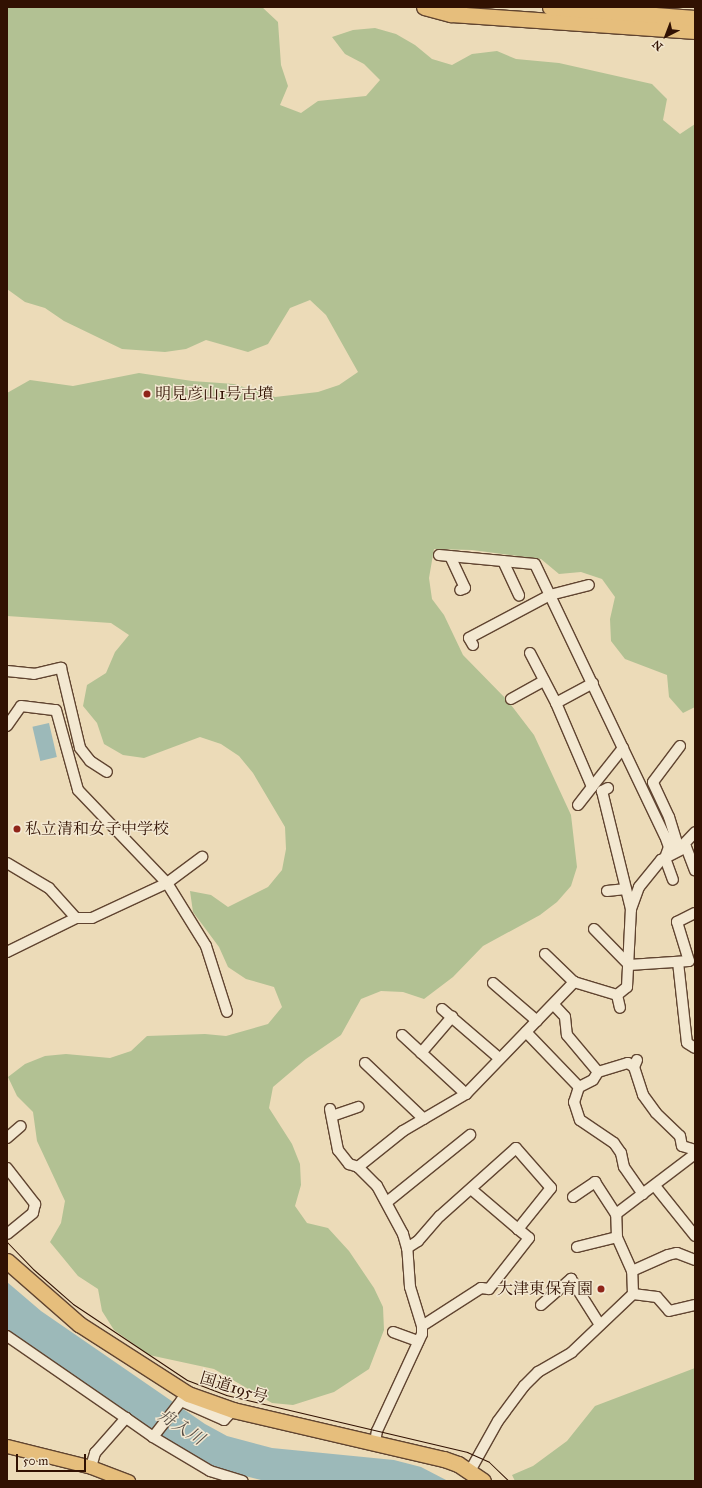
<!DOCTYPE html>
<html>
<head>
<meta charset="utf-8">
<style>
  body { margin:0 }
  #map { position:relative; width:702px; height:1488px; overflow:hidden; background:#ecdbb8; font-family:"IM FELL Great Primer","Noto Serif JP",serif }
  div>[style] { position:absolute }
  .green>* { inset:0; background:#b2c193 }
  .water>* { inset:0; background:#9cb9b9; transform-origin:0 0 }
  .roads { filter:drop-shadow(1px 0 #604430) drop-shadow(-1px 0 #604430) drop-shadow(0 1px #604430) drop-shadow(0 -1px #604430) }
  .minor>* { height:10px; margin:-5px; padding:0 5px; transform-origin:5px; border-radius:5px; background:#f3e8d1 }
  .major>* { height:13px; margin:-6.5px; padding:0 6.5px; transform-origin:6.5px; border-radius:6.5px; background:#e6be7c }
  .highway>* { height:15px; margin:-7.5px; padding:0 7.5px; transform-origin:7.5px; border-radius:7.5px; background:#e6be7c }
  .tram>* { height:1px; margin:-0.5px; padding:0 0.5px; transform-origin:0.5px; border-radius:0.5px; background:#311102 }
  .dots>* { width:11px; height:11px; translate:-50% -50%; box-sizing:border-box; border:2px solid #f3e8d1; border-radius:50% }
  span { translate:-50% -50%; white-space:nowrap; text-align:center; line-height:1.15; -webkit-text-stroke:3px #f3e8d1; paint-order:stroke }
  .poi-label { font-size:16px; color:#311102 }
  .left { translate:0 -50%; text-align:left }
  .right { translate:-100% -50%; text-align:right }
  .street-label { font-size:16px; color:#311102 }
  .water-label { font-size:17px; color:#564c42; font-style:italic }
  .frame { position:absolute; inset:0; border:8px solid #311102; pointer-events:none }
  .north { position:absolute; left:646px; top:16px; width:40px; height:40px; -webkit-text-stroke:3px #f3e8d1; paint-order:stroke; rotate:222deg; font-size:11px; font-weight:700; line-height:16px; text-align:center; color:#311102 }
  .north::after { content:''; display:block; margin:auto; width:14px; height:18px; background:#311102; clip-path:polygon(50% 0,100% 100%,50% 72%,0 100%) }
  .scale { position:absolute; left:16px; top:1454px; width:70px; height:18px; box-sizing:border-box; border:2px solid #311102; border-top:0; padding-left:5px; font-size:12px; line-height:14px; white-space:nowrap; color:#311102; -webkit-text-stroke:3px #f3e8d1; paint-order:stroke }
</style>
</head>
<body>
<div id="map">
  <div class="green">
    <div style="clip-path:polygon(7px 7px,262px 7px,278px 22px,281px 65px,288px 86px,280px 105px,301px 113px,318px 101px,366px 96px,380px 80px,364px 64px,345px 54px,332px 37px,353px 30px,375px 28px,396px 34px,415px 45px,432px 59px,452px 65px,472px 54px,497px 51px,516px 59px,559px 63px,652px 84px,667px 99px,663px 120px,680px 134px,695px 124px,695px 707px,683px 713px,669px 697px,667px 675px,625px 659px,611px 641px,610px 619px,615px 597px,602px 579px,581px 572px,559px 574px,541px 559px,472px 550px,434px 549px,429px 578px,432px 599px,444px 615px,463px 655px,508px 701px,534px 735px,571px 815px,577px 867px,571px 886px,557px 902px,540px 915px,483px 946px,453px 977px,424px 999px,403px 992px,381px 991px,361px 999px,341px 1035px,306px 1059px,273px 1087px,269px 1108px,292px 1144px,300px 1164px,301px 1185px,295px 1206px,307px 1223px,328px 1228px,349px 1251px,374px 1288px,383px 1307px,384px 1330px,369px 1369px,334px 1392px,293px 1405px,272px 1403px,214px 1369px,149px 1355px,114px 1330px,102px 1311px,98px 1289px,78px 1276px,50px 1242px,61px 1223px,65px 1201px,37px 1141px,33px 1112px,17px 1096px,8px 1077px,25px 1064px,45px 1056px,66px 1054px,110px 1058px,131px 1051px,147px 1036px,205px 1034px,226px 1036px,268px 1024px,282px 1007px,274px 987px,246px 979px,228px 967px,219px 947px,193px 912px,190px 891px,211px 895px,228px 907px,268px 887px,282px 870px,286px 849px,285px 827px,253px 773px,239px 756px,221px 744px,200px 737px,144px 758px,123px 755px,104px 744px,97px 723px,83px 706px,87px 685px,106px 673px,115px 652px,129px 635px,111px 623px,7px 616px,7px 393px,30px 380px,73px 386px,139px 373px,192px 381px,234px 384px,275px 397px,318px 392px,339px 385px,358px 372px,326px 315px,310px 300px,290px 308px,268px 344px,248px 352px,206px 340px,186px 349px,165px 352px,122px 349px,64px 321px,45px 308px,25px 302px,7px 289px)"></div>
    <div style="clip-path:polygon(695px 1368px,695px 1481px,515px 1481px,512px 1475px,533px 1466px,567px 1441px,595px 1406px)"></div>
  </div>
  <div class="water">
    <div style="left:49px;top:723px;width:35px;height:17px;rotate:77deg"></div>
    <div style="clip-path:polygon(7px 1282px,41px 1311px,205px 1424px,227px 1436px,272px 1448px,394px 1460px,421px 1467px,448px 1481px,265px 1481px,221px 1470px,187px 1453px,7px 1330px)"></div>
  </div>
  <div class="roads">
    <div class="minor">
      <div style="left:439px;top:555px;width:96px;rotate:5.4deg"></div>
      <div style="left:535px;top:564px;width:301px;rotate:64.5deg"></div>
      <div style="left:665px;top:836px;width:12px;rotate:70deg"></div>
      <div style="left:669px;top:847px;width:12px;rotate:110deg"></div>
      <div style="left:665px;top:858px;width:23px;rotate:70deg"></div>
      <div style="left:450px;top:556px;width:35px;rotate:65deg"></div>
      <div style="left:465px;top:588px;width:5px;rotate:158deg"></div>
      <div style="left:503px;top:561px;width:38px;rotate:65deg"></div>
      <div style="left:473px;top:645px;width:8px;rotate:-120deg"></div>
      <div style="left:469px;top:638px;width:92px;rotate:-28deg"></div>
      <div style="left:550px;top:595px;width:40px;rotate:-14.4deg"></div>
      <div style="left:530px;top:653px;width:56px;rotate:62.5deg"></div>
      <div style="left:556px;top:703px;width:91px;rotate:66.8deg"></div>
      <div style="left:592px;top:787px;width:50px;rotate:-51.5deg"></div>
      <div style="left:7px;top:671px;width:27px;rotate:6deg"></div>
      <div style="left:34px;top:674px;width:28px;rotate:-13deg"></div>
      <div style="left:61px;top:668px;width:82px;rotate:76.6deg"></div>
      <div style="left:80px;top:748px;width:16px;rotate:52deg"></div>
      <div style="left:90px;top:761px;width:20px;rotate:33deg"></div>
      <div style="left:511px;top:699px;width:38px;rotate:-29deg"></div>
      <div style="left:556px;top:703px;width:42px;rotate:-28.4deg"></div>
      <div style="left:7px;top:726px;width:24px;rotate:-55deg"></div>
      <div style="left:21px;top:706px;width:35px;rotate:7deg"></div>
      <div style="left:56px;top:710px;width:83px;rotate:74.6deg"></div>
      <div style="left:78px;top:790px;width:129px;rotate:46.3deg"></div>
      <div style="left:167px;top:883px;width:74px;rotate:58.2deg"></div>
      <div style="left:206px;top:946px;width:69px;rotate:72.3deg"></div>
      <div style="left:608px;top:788px;width:7px;rotate:153deg"></div>
      <div style="left:602px;top:791px;width:122px;rotate:76.2deg"></div>
      <div style="left:578px;top:805px;width:23px;rotate:-52deg"></div>
      <div style="left:684px;top:844px;width:16px;rotate:-47deg"></div>
      <div style="left:669px;top:847px;width:9px;rotate:-27deg"></div>
      <div style="left:677px;top:843px;width:27px;rotate:-107deg"></div>
      <div style="left:669px;top:817px;width:38px;rotate:-115deg"></div>
      <div style="left:653px;top:782px;width:45px;rotate:-53.1deg"></div>
      <div style="left:7px;top:863px;width:49px;rotate:30.8deg"></div>
      <div style="left:49px;top:888px;width:40px;rotate:48deg"></div>
      <div style="left:607px;top:891px;width:19px;rotate:-6deg"></div>
      <div style="left:594px;top:929px;width:50px;rotate:45.8deg"></div>
      <div style="left:629px;top:965px;width:60px;rotate:-3.8deg"></div>
      <div style="left:689px;top:961px;width:41px;rotate:-107.1deg"></div>
      <div style="left:677px;top:922px;width:20px;rotate:-27deg"></div>
      <div style="left:7px;top:952px;width:77px;rotate:-26.2deg"></div>
      <div style="left:76px;top:918px;width:16px"></div>
      <div style="left:92px;top:918px;width:83px;rotate:-25deg"></div>
      <div style="left:167px;top:883px;width:44px;rotate:-36.6deg"></div>
      <div style="left:545px;top:954px;width:40px;rotate:44deg"></div>
      <div style="left:678px;top:962px;width:81px;rotate:83.7deg"></div>
      <div style="left:687px;top:1043px;width:9px;rotate:32deg"></div>
      <div style="left:493px;top:983px;width:58px;rotate:40.8deg"></div>
      <div style="left:617px;top:995px;width:13px;rotate:77deg"></div>
      <div style="left:554px;top:1005px;width:16px;rotate:47deg"></div>
      <div style="left:565px;top:1017px;width:18px;rotate:84deg"></div>
      <div style="left:567px;top:1035px;width:48px;rotate:50deg"></div>
      <div style="left:598px;top:1072px;width:9px;rotate:122deg"></div>
      <div style="left:593px;top:1080px;width:16px;rotate:153deg"></div>
      <div style="left:442px;top:1009px;width:75px;rotate:40.7deg"></div>
      <div style="left:526px;top:1032px;width:76px;rotate:46.1deg"></div>
      <div style="left:579px;top:1087px;width:16px;rotate:108deg"></div>
      <div style="left:574px;top:1102px;width:19px;rotate:72deg"></div>
      <div style="left:580px;top:1120px;width:41px;rotate:34.1deg"></div>
      <div style="left:614px;top:1143px;width:12px;rotate:55deg"></div>
      <div style="left:621px;top:1153px;width:14px;rotate:78deg"></div>
      <div style="left:624px;top:1167px;width:33px;rotate:55deg"></div>
      <div style="left:402px;top:1035px;width:87px;rotate:42.7deg"></div>
      <div style="left:421px;top:1053px;width:48px;rotate:-49.3deg"></div>
      <div style="left:637px;top:1060px;width:8px;rotate:113deg"></div>
      <div style="left:634px;top:1067px;width:29px;rotate:72deg"></div>
      <div style="left:643px;top:1095px;width:22px;rotate:54deg"></div>
      <div style="left:656px;top:1113px;width:33px;rotate:44deg"></div>
      <div style="left:680px;top:1136px;width:10px;rotate:79deg"></div>
      <div style="left:682px;top:1146px;width:14px;rotate:17deg"></div>
      <div style="left:365px;top:1063px;width:81px;rotate:43.5deg"></div>
      <div style="left:598px;top:1072px;width:31px;rotate:-17deg"></div>
      <div style="left:628px;top:1063px;width:7px;rotate:34deg"></div>
      <div style="left:330px;top:1109px;width:42px;rotate:79deg"></div>
      <div style="left:338px;top:1150px;width:18px;rotate:52deg"></div>
      <div style="left:349px;top:1164px;width:9px;rotate:18deg"></div>
      <div style="left:332px;top:1116px;width:28px;rotate:-19deg"></div>
      <div style="left:7px;top:1138px;width:18px;rotate:-41deg"></div>
      <div style="left:7px;top:1168px;width:46px;rotate:52.1deg"></div>
      <div style="left:35px;top:1204px;width:9px;rotate:103deg"></div>
      <div style="left:33px;top:1213px;width:33px;rotate:141deg"></div>
      <div style="left:655px;top:1186px;width:64px;rotate:51.3deg"></div>
      <div style="left:471px;top:1189px;width:62px;rotate:40.4deg"></div>
      <div style="left:573px;top:1197px;width:27px;rotate:-34deg"></div>
      <div style="left:595px;top:1182px;width:38px;rotate:57deg"></div>
      <div style="left:387px;top:1202px;width:107px;rotate:-38.9deg"></div>
      <div style="left:577px;top:1247px;width:41px;rotate:-14deg"></div>
      <div style="left:407px;top:1248px;width:13px;rotate:-32deg"></div>
      <div style="left:418px;top:1241px;width:33px;rotate:-49deg"></div>
      <div style="left:440px;top:1216px;width:102px;rotate:-41.8deg"></div>
      <div style="left:516px;top:1148px;width:53px;rotate:48.8deg"></div>
      <div style="left:551px;top:1188px;width:53px;rotate:128.8deg"></div>
      <div style="left:518px;top:1229px;width:14px;rotate:39deg"></div>
      <div style="left:529px;top:1238px;width:65px;rotate:128.1deg"></div>
      <div style="left:489px;top:1289px;width:8px;rotate:-173deg"></div>
      <div style="left:481px;top:1288px;width:70px;rotate:147.2deg"></div>
      <div style="left:632px;top:1271px;width:39px;rotate:-24deg"></div>
      <div style="left:668px;top:1255px;width:9px;rotate:-13deg"></div>
      <div style="left:677px;top:1253px;width:19px;rotate:21deg"></div>
      <div style="left:633px;top:1294px;width:24px;rotate:7deg"></div>
      <div style="left:657px;top:1297px;width:18px;rotate:49deg"></div>
      <div style="left:669px;top:1311px;width:27px;rotate:-13deg"></div>
      <div style="left:541px;top:1305px;width:40px;rotate:-41deg"></div>
      <div style="left:571px;top:1279px;width:54px;rotate:57.8deg"></div>
      <div style="left:393px;top:1332px;width:27px;rotate:20deg"></div>
      <div style="left:7px;top:1336px;width:145px;rotate:34.6deg"></div>
      <div style="left:153px;top:1437px;width:66px;rotate:30.8deg"></div>
      <div style="left:210px;top:1471px;width:34px;rotate:17deg"></div>
      <div style="left:375px;top:1442px;width:11px;rotate:-80deg"></div>
      <div style="left:377px;top:1431px;width:107px;rotate:-65.1deg"></div>
      <div style="left:422px;top:1334px;width:8px;rotate:-90deg"></div>
      <div style="left:422px;top:1326px;width:41px;rotate:-107.1deg"></div>
      <div style="left:410px;top:1287px;width:39px;rotate:-94deg"></div>
      <div style="left:407px;top:1248px;width:15px;rotate:-106deg"></div>
      <div style="left:403px;top:1234px;width:55px;rotate:-118.4deg"></div>
      <div style="left:377px;top:1186px;width:27px;rotate:-135deg"></div>
      <div style="left:358px;top:1167px;width:58px;rotate:-38.7deg"></div>
      <div style="left:403px;top:1131px;width:73px;rotate:-30.4deg"></div>
      <div style="left:466px;top:1094px;width:156px;rotate:-46deg"></div>
      <div style="left:574px;top:982px;width:45px;rotate:16.8deg"></div>
      <div style="left:617px;top:995px;width:13px;rotate:-39deg"></div>
      <div style="left:627px;top:987px;width:78px;rotate:-87.1deg"></div>
      <div style="left:631px;top:909px;width:23px;rotate:-70deg"></div>
      <div style="left:639px;top:887px;width:35px;rotate:-51deg"></div>
      <div style="left:661px;top:860px;width:28px;rotate:-27deg"></div>
      <div style="left:686px;top:847px;width:25px;rotate:69deg"></div>
      <div style="left:91px;top:1467px;width:15px;rotate:-74deg"></div>
      <div style="left:95px;top:1453px;width:47px;rotate:-48.5deg"></div>
      <div style="left:126px;top:1418px;width:33px;rotate:35deg"></div>
      <div style="left:153px;top:1437px;width:46px;rotate:-52.1deg"></div>
      <div style="left:181px;top:1401px;width:47px;rotate:23.8deg"></div>
      <div style="left:224px;top:1420px;width:13px;rotate:-48deg"></div>
      <div style="left:470px;top:1471px;width:57px;rotate:-60.8deg"></div>
      <div style="left:498px;top:1421px;width:44px;rotate:-53.4deg"></div>
      <div style="left:524px;top:1386px;width:20px;rotate:-45deg"></div>
      <div style="left:538px;top:1372px;width:39px;rotate:-30deg"></div>
      <div style="left:572px;top:1352px;width:84px;rotate:-43.6deg"></div>
      <div style="left:633px;top:1294px;width:23px;rotate:-92deg"></div>
      <div style="left:632px;top:1271px;width:37px;rotate:-114deg"></div>
      <div style="left:617px;top:1237px;width:23px;rotate:-92deg"></div>
      <div style="left:616px;top:1214px;width:99px;rotate:-37.2deg"></div>
    </div>
    <div class="major">
      <div style="left:7px;top:1446px;width:87px;rotate:14deg"></div>
      <div style="left:91px;top:1467px;width:40px;rotate:21deg"></div>
    </div>
    <div class="highway">
      <div style="left:424px;top:7px;width:28px;rotate:15deg"></div>
      <div style="left:451px;top:14px;width:245px;rotate:4deg"></div>
      <div style="left:550px;top:7px;width:145px;rotate:4.3deg"></div>
      <div style="left:7px;top:1261px;width:96px;rotate:41.2deg"></div>
      <div style="left:79px;top:1324px;width:130px;rotate:32.7deg"></div>
      <div style="left:188px;top:1394px;width:48px;rotate:19.6deg"></div>
      <div style="left:233px;top:1410px;width:217px;rotate:13.1deg"></div>
      <div style="left:444px;top:1459px;width:15px;rotate:20deg"></div>
      <div style="left:458px;top:1464px;width:30px;rotate:34deg"></div>
    </div>
  </div>
  <div class="tram">
    <div style="left:7px;top:1242px;width:37px;rotate:46deg"></div>
    <div style="left:33px;top:1269px;width:53px;rotate:41.2deg"></div>
    <div style="left:73px;top:1304px;width:137px;rotate:33.7deg"></div>
    <div style="left:187px;top:1380px;width:42px;rotate:21deg"></div>
    <div style="left:226px;top:1395px;width:248px;rotate:13.3deg"></div>
    <div style="left:467px;top:1452px;width:24px;rotate:24deg"></div>
    <div style="left:489px;top:1462px;width:28px;rotate:44deg"></div>
  </div>
  <div class="dots">
    <div style="left:147px;top:394px;background:#8f2418"></div>
    <div style="left:17px;top:829px;background:#8f2418"></div>
    <div style="left:601px;top:1289px;background:#8f2418"></div>
  </div>
  <div class="poi-label">
    <span class="left" style="left:155px;top:394px">明見彦山1号古墳</span>
    <span class="left" style="left:25px;top:829px">私立清和女子中学校</span>
    <span class="right" style="left:593px;top:1289px">大津東保育園</span>
  </div>
  <div class="street-label">
    <span style="left:234px;top:1388px;rotate:17deg">国道195号</span>
  </div>
  <div class="water-label">
    <span style="left:181px;top:1427px;rotate:33deg">舟入川</span>
  </div>
  <div class="frame"></div>
  <div class="north">N</div>
  <div class="scale">50 m</div>
</div>
</body>
</html>
